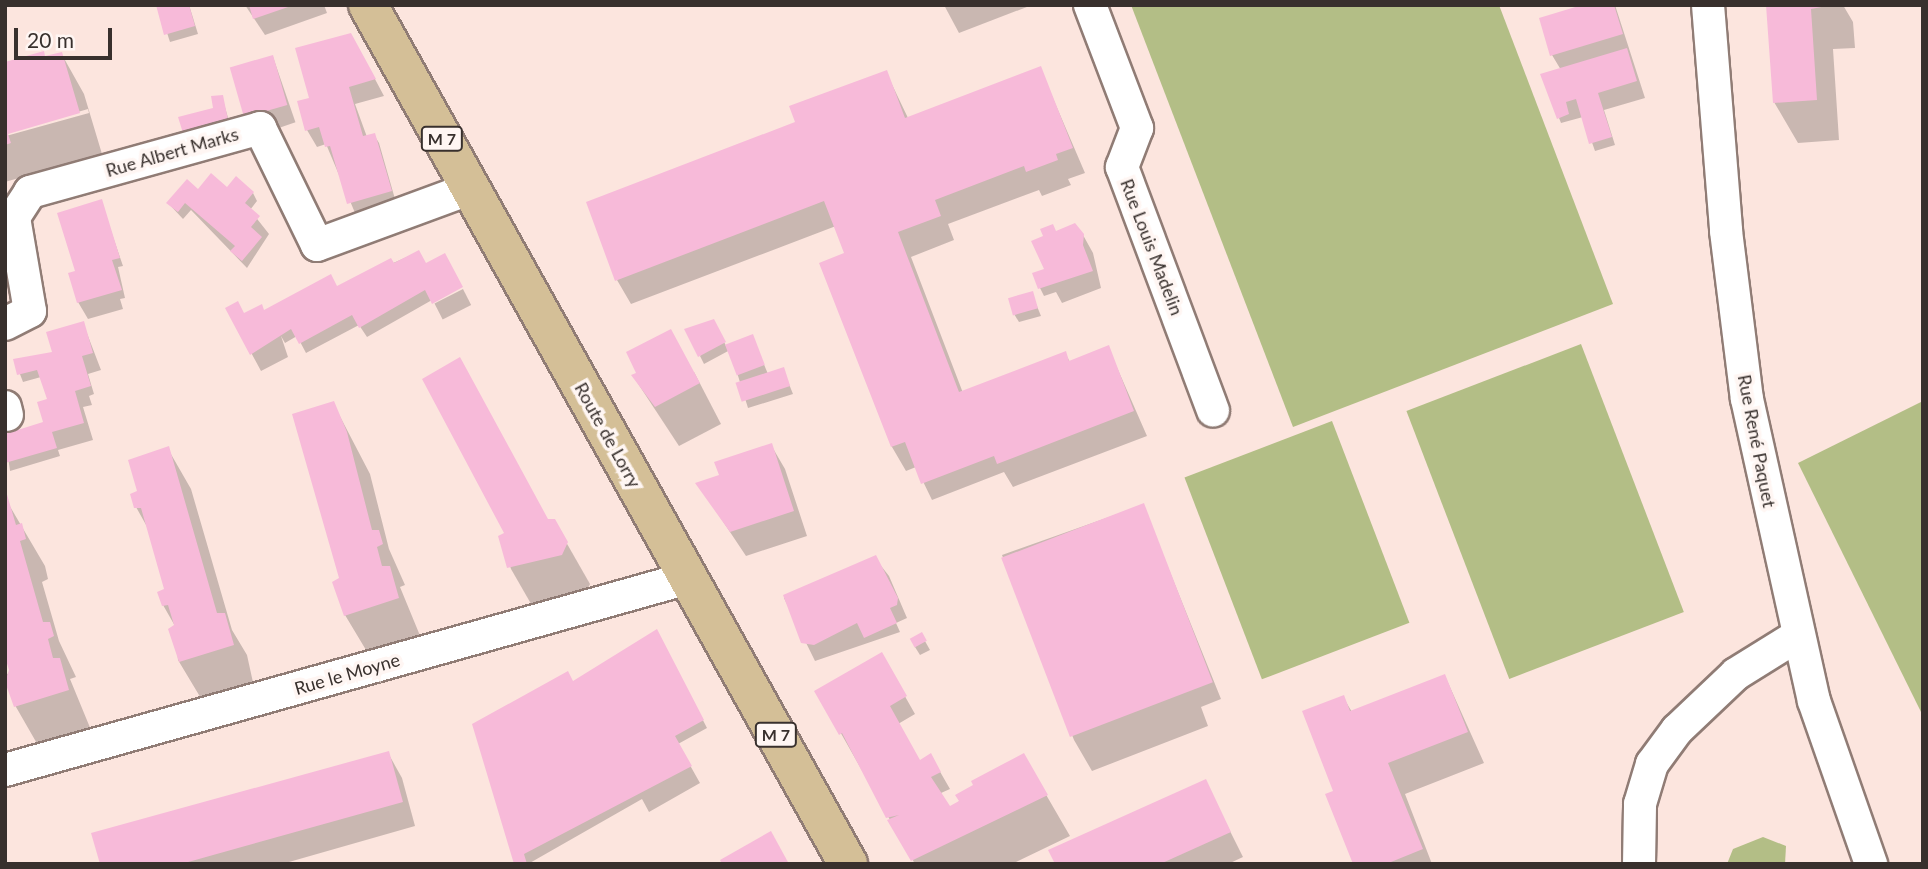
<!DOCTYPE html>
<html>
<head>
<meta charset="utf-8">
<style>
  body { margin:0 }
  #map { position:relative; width:1928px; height:869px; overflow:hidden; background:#fce5de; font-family:Lato,sans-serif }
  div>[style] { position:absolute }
  .green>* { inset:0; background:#b3be86; transform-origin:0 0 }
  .shadow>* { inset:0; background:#0003; transform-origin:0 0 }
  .building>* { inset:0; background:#f7bad9; transform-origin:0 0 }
  .roads { filter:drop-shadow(2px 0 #907c75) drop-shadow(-2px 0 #907c75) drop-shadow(0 2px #907c75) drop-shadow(0 -2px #907c75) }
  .minor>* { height:32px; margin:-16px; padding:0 16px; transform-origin:16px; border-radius:16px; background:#fff }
  .primary>* { height:38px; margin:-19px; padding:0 19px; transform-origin:19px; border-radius:19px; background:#d4bf97 }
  span { translate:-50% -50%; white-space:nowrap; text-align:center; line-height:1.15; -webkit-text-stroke:7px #fff6f3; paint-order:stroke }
  .shield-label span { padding:2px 5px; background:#fff6f3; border:2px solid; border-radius:5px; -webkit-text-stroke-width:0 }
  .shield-label { font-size:16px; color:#38302d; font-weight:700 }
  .street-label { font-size:18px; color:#38302d }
  .frame { position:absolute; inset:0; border:7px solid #38302d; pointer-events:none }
  .scale { position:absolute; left:14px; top:28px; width:98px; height:32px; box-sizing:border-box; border:4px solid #38302d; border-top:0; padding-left:9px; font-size:21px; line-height:24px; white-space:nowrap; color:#38302d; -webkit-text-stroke:5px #fff6f3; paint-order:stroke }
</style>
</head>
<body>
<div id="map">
  <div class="green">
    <div style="clip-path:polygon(1131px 5px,1499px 5px,1613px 304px,1293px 427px)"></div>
    <div style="left:1581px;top:344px;width:287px;height:187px;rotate:69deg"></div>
    <div style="clip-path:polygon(1923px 401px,1923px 716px,1798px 463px)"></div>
    <div style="left:1332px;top:421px;width:216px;height:158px;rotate:69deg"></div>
    <div style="clip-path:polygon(1763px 837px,1786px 846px,1785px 864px,1727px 864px,1733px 849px)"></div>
  </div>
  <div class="shadow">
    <div style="clip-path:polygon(158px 5px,189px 5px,198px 34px,170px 42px)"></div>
    <div style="clip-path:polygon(245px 5px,324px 5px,327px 13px,265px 35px)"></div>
    <div style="clip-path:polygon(944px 5px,1032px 5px,959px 33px)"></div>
    <div style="clip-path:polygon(1588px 5px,1615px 5px,1645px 98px,1604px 110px,1615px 145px,1595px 151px,1583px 117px,1561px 123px,1542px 75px,1561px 70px,1552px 55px)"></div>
    <div style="clip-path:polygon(1768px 5px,1843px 5px,1853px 22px,1855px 48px,1833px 49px,1839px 140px,1798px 143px,1774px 102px)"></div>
    <div style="clip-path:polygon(360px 51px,384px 96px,355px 104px,367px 137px,374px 135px,379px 143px,395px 199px,389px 201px,393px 210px,358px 220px,326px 144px,317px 147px,307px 130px,312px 99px)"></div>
    <div style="clip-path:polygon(evenodd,61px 53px,84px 94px,102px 154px,5px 182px,5px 66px,61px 53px,88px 109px,89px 113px,6px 136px,6px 133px,88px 109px)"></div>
    <div style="left:273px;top:57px;width:69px;height:43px;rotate:71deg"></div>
    <div style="clip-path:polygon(1040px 68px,1085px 173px,1068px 179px,1071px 185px,1042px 196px,1039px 190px,948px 224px,954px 240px,911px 257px,963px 393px,1065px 353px,1070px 362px,1108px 347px,1147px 436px,1013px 487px,1004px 472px,932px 500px,916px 467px,906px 471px,892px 447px,821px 264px,846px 254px,836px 226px,631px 304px,617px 280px,797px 123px,886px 72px,908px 118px)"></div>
    <div style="clip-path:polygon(222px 97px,231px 128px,189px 140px,185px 132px,215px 109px)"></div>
    <div style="clip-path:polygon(198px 191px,253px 193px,257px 201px,250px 210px,269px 234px,247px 268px,191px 210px,183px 219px,168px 203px)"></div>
    <div style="clip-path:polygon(101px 202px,123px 266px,118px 267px,125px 298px,120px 299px,123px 309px,88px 319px,78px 302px,77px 272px)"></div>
    <div style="clip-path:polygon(1056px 233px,1083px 235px,1093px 253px,1101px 288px,1062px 303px,1056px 292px,1044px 296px,1040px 288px)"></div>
    <div style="clip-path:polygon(418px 252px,432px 300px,367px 337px,359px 325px,306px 353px,297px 336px,285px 343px,281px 336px,288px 357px,261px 371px,227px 308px,244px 316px,264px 312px,337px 288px)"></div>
    <div style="left:463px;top:289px;width:18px;height:32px;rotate:63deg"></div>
    <div style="clip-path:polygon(1032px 294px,1041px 316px,1019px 322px,1014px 314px)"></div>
    <div style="clip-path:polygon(83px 323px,101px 370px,88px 374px,94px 394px,89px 396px,92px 405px,83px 407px,93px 440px,58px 450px,60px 456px,10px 471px,5px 435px,46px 423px,49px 400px,41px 377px,23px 382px,15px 361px,56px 362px)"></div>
    <div style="clip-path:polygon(718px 329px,726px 346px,752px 336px,768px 374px,783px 369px,793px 394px,748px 408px,730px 350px,704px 364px,700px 356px)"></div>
    <div style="clip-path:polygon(694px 372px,721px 424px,679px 446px,633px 376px)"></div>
    <div style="clip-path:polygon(333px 403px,370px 474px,389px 549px,405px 585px,400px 587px,421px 638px,369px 655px,345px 615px)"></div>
    <div style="clip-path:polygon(771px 445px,785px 469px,807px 536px,746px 556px,698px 484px,721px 476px)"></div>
    <div style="clip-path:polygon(168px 449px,191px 489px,232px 630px,247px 655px,254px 687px,202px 700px,178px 660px,175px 626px,163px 605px,166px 589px,150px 532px,136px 507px,139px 492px)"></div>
    <div style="clip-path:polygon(5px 498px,45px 566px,48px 579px,42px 582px,59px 641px,76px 677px,70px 679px,91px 730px,39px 747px,16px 707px,5px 676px,11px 671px,5px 651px)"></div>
    <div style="clip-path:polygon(1143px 505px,1221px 699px,1201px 707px,1208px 726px,1092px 771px,1074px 740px,1002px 555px)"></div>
    <div style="clip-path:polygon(554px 521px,590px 584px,585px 595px,534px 609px,511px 569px,500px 537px)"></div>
    <div style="clip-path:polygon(874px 557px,889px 576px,907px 618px,896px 623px,900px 632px,815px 661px,784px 598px)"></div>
    <div style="clip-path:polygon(921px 634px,930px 650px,920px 655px,915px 647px)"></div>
    <div style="clip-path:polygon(661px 639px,707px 728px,678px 744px,700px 783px,649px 812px,642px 799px,528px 864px,516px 864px,573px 683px)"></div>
    <div style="clip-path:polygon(881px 654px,915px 714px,898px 724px,920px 762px,931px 756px,950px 789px,941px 793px,950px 808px,1023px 755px,1070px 836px,1012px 864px,915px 864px,817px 691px)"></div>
    <div style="clip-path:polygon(1445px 676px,1484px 763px,1405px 794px,1432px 864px,1354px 864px,1343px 697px,1352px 712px)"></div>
    <div style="clip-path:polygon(388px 753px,402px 778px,415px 826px,282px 864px,102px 864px)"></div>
    <div style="clip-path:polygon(1205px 781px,1243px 857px,1228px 864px,1057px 864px)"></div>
  </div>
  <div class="building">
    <div style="clip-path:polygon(156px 5px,189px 5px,195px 26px,164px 35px)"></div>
    <div style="clip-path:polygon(249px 5px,291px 5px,291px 6px,253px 19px)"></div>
    <div style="clip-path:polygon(1582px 5px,1614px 5px,1623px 34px,1550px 56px,1539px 18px)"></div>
    <div style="clip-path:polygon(1766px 5px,1832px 5px,1811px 9px,1817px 100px,1773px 103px)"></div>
    <div style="clip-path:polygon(351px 33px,376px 79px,349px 87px,363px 136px,375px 133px,392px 191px,347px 204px,330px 146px,325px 147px,319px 127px,305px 131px,297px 101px,309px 98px,295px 48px)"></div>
    <div style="clip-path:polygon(1627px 48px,1637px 81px,1598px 93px,1612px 137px,1589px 144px,1576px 99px,1566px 102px,1569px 114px,1557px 119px,1540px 74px)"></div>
    <div style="clip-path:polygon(44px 51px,45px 56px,62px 52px,80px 113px,8px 134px,11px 143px,5px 145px,5px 62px)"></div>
    <div style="left:273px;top:55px;width:52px;height:45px;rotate:74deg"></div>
    <div style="clip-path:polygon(1041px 66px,1073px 148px,1056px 154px,1058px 160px,1026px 172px,1024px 166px,935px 200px,941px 216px,898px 232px,959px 392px,1066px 351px,1069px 361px,1109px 345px,1134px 411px,997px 464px,994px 456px,921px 484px,905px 442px,891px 447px,819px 263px,844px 253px,824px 201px,615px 281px,586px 202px,795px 122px,789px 106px,887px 70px,905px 118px)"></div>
    <div style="clip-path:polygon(223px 95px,228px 120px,183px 133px,178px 117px,213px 108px,211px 96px)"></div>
    <div style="clip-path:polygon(211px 173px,227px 187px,236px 176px,254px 192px,245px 203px,260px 216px,251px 227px,262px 237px,242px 261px,230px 251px,235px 246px,185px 203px,178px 212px,166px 203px,187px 179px,198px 189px)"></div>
    <div style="clip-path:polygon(102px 199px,120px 258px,112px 260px,122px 290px,77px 303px,68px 273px,75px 271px,57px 213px)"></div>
    <div style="clip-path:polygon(1075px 223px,1084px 234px,1083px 245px,1093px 271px,1038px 289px,1032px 273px,1044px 269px,1031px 241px,1043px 236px,1040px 229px,1053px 224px,1056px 231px)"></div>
    <div style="clip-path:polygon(419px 250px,426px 263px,445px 253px,463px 287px,432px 304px,425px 290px,359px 328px,352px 315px,299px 344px,291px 329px,250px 355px,225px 308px,238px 301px,244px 313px,262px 304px,264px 310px,331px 274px,337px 286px,391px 258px,394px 263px)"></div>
    <div style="left:1033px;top:291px;width:18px;height:26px;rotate:74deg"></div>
    <div style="clip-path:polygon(714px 319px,726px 342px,698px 357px,684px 329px)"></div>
    <div style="clip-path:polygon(84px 321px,93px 353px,82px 356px,91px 386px,75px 391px,84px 423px,52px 432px,57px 448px,5px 463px,5px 434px,43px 422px,37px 402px,47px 399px,37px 370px,17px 375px,13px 359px,52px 352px,46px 332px)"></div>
    <div style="clip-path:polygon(671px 329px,700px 383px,655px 407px,631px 375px,636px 373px,626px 352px)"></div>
    <div style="left:753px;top:334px;width:33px;height:30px;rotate:69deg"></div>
    <div style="clip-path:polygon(460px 357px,548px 519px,555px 519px,568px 542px,562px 555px,507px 568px,498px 536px,504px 533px,422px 379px)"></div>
    <div style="left:784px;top:367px;width:20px;height:51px;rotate:72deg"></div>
    <div style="clip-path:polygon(334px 401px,347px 432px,372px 530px,379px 530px,383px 544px,377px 547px,382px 566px,390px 566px,399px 598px,344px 616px,332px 582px,339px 578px,292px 414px)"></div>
    <div style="clip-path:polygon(772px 443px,794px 511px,730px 532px,695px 483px,719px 475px,714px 462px)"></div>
    <div style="clip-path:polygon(169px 446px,217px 613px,225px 613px,234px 645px,179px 662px,168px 629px,174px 625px,168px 605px,162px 606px,157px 592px,164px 589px,141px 508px,134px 508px,130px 494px,137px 491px,128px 460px)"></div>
    <div style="clip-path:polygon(6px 491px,16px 525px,22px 523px,26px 539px,20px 541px,43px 622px,50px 622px,54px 636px,48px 639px,53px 658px,60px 658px,69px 690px,14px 707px,5px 682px,9px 670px,5px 657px)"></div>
    <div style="left:1144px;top:503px;width:192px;height:153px;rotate:69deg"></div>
    <div style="clip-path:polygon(876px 555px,898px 598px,897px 605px,890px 608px,897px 623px,864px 638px,857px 623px,814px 645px,801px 643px,783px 595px)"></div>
    <div style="clip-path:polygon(657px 629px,704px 720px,675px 736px,692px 766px,524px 854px,527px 864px,514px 864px,472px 724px,568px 671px,573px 681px)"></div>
    <div style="left:922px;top:632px;width:10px;height:14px;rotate:61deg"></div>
    <div style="clip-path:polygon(882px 652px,907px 696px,890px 706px,920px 760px,931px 753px,941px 772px,931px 777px,950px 806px,959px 801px,955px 795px,973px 785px,971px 781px,1024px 753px,1048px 795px,911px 861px,887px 820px,899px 815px,886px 818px,842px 733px,839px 735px,814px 691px)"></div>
    <div style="clip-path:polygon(1445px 674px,1468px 732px,1388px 763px,1423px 849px,1386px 864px,1353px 864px,1325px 794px,1333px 791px,1302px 711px,1344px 695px,1350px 711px)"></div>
    <div style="clip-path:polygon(389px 751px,403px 802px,181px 864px,100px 864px,91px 833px)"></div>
    <div style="clip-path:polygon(1206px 779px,1231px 832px,1160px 864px,1055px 864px,1048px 850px)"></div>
    <div style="clip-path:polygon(771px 831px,789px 864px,722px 864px,720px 860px)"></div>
  </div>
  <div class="roads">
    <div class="minor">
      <div style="left:1090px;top:5px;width:132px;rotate:69.1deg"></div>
      <div style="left:1137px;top:128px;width:42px;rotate:111deg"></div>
      <div style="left:1122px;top:167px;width:260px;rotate:69.5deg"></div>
      <div style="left:1708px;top:5px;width:227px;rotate:85.4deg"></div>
      <div style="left:1726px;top:231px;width:169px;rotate:82.9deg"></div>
      <div style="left:1747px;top:399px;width:309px;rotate:77.5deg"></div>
      <div style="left:1814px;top:701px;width:173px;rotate:70.7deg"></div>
      <div style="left:5px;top:324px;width:28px;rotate:-27deg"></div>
      <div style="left:30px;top:311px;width:95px;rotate:-99.7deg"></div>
      <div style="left:14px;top:217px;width:30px;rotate:-57deg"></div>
      <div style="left:30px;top:192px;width:239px;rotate:-15.5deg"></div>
      <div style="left:260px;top:128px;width:130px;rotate:64deg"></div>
      <div style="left:317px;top:245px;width:162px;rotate:-20.2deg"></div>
      <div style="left:5px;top:407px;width:8px;rotate:76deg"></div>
      <div style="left:5px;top:770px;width:709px;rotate:-15.7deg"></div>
      <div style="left:1639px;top:864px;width:60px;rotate:-89deg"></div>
      <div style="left:1640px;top:804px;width:42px;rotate:-73.3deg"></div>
      <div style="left:1652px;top:764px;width:42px;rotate:-53.7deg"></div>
      <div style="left:1677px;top:730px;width:81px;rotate:-43.5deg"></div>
      <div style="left:1736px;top:674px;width:72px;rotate:-31.9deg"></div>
    </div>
    <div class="primary">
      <div style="left:368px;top:5px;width:984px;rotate:60.8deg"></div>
    </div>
  </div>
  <div class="shield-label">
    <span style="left:442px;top:139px">M 7</span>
    <span style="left:776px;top:735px">M 7</span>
  </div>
  <div class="street-label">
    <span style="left:172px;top:152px;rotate:-16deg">Rue Albert Marks</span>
    <span style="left:1152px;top:247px;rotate:69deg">Rue Louis Madelin</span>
    <span style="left:608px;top:435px;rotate:61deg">Route de Lorry</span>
    <span style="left:1757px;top:441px;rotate:79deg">Rue René Paquet</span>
    <span style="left:347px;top:674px;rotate:-16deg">Rue le Moyne</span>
  </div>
  <div class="frame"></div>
  <div class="scale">20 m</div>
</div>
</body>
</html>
